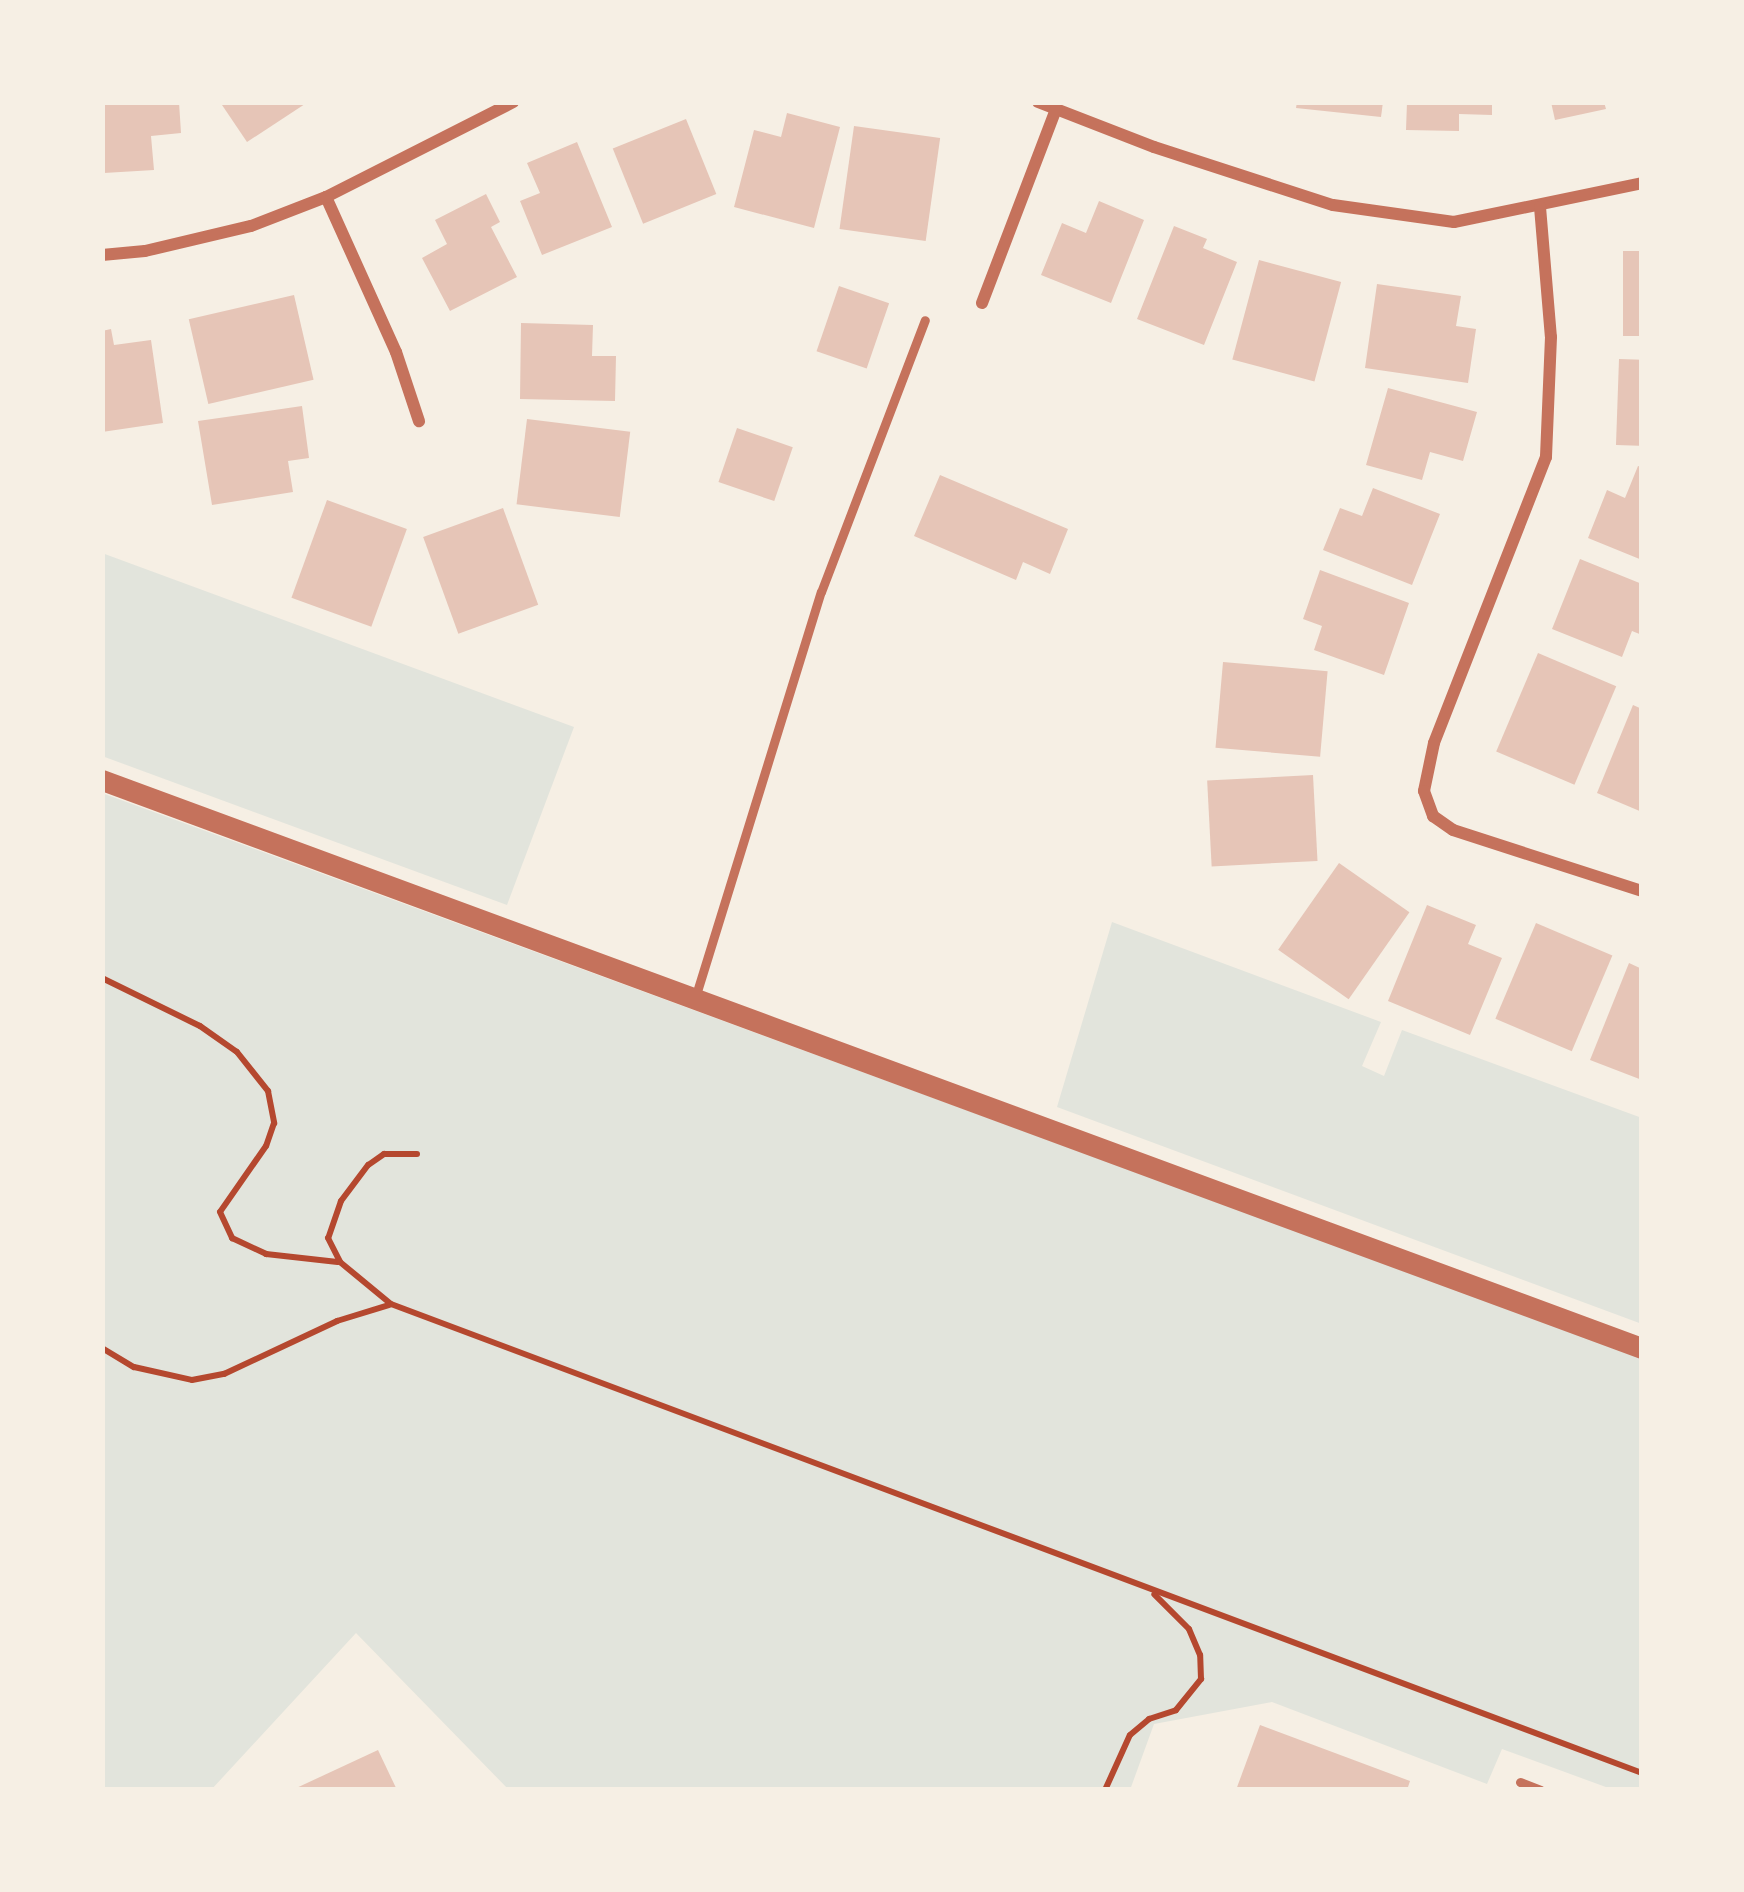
<!DOCTYPE html>
<html>
<head>
<meta charset="utf-8">
<style>
  body { margin:0 }
  #map { position:relative; width:1744px; height:1892px; overflow:hidden; background:#f6efe4; font-family:Mulish,sans-serif }
  div>[style] { position:absolute }
  .green>* { inset:0; background:#e2e4dc }
  .building>* { inset:0; background:#e6c5b7; transform-origin:0 0 }
  .path>* { height:6px; margin:-3px; padding:0 3px; transform-origin:3px; border-radius:3px; background:#b5482f }
  .service>* { height:9px; margin:-4.5px; padding:0 4.5px; transform-origin:4.5px; border-radius:4.5px; background:#c5725c }
  .minor>* { height:12px; margin:-6px; padding:0 6px; transform-origin:6px; border-radius:6px; background:#c5725c }
  .tertiary>* { height:21px; margin:-10.5px; padding:0 10.5px; transform-origin:10.5px; border-radius:10.5px; background:#c5725c }
  span { translate:-50% -50%; white-space:nowrap; text-align:center; line-height:1.15; -webkit-text-stroke:9px #f6efe4; paint-order:stroke }
  .frame { position:absolute; inset:0; border:105px solid #f6efe4; pointer-events:none }
</style>
</head>
<body>
<div id="map">
  <div class="green">
    <div style="clip-path:polygon(102px 553px,574px 727px,507px 905px,102px 756px)"></div>
    <div style="clip-path:polygon(102px 793px,1642px 1358px,1642px 1790px,1614px 1790px,1502px 1749px,1487px 1784px,1272px 1702px,1154px 1724px,1130px 1790px,509px 1790px,356px 1633px,211px 1790px,102px 1790px)"></div>
    <div style="clip-path:polygon(1112px 922px,1381px 1022px,1362px 1066px,1384px 1076px,1402px 1030px,1642px 1118px,1642px 1324px,1057px 1107px)"></div>
  </div>
  <div class="building">
    <div style="clip-path:polygon(102px 102px,179px 102px,181px 133px,151px 136px,154px 170px,104px 173px)"></div>
    <div style="clip-path:polygon(220px 102px,308px 102px,247px 142px)"></div>
    <div style="clip-path:polygon(1297px 102px,1383px 102px,1381px 117px,1296px 108px)"></div>
    <div style="clip-path:polygon(1407px 102px,1492px 102px,1492px 115px,1459px 114px,1459px 131px,1406px 130px)"></div>
    <div style="clip-path:polygon(1551px 102px,1604px 102px,1606px 109px,1555px 120px)"></div>
    <div style="clip-path:polygon(787px 113px,840px 127px,814px 228px,734px 207px,754px 130px,781px 137px)"></div>
    <div style="left:686px;top:119px;width:81px;height:79px;rotate:68deg"></div>
    <div style="left:854px;top:126px;width:87px;height:104px;rotate:8deg"></div>
    <div style="clip-path:polygon(577px 142px,612px 227px,542px 255px,520px 201px,540px 193px,527px 163px)"></div>
    <div style="clip-path:polygon(486px 194px,500px 222px,491px 227px,517px 277px,450px 311px,422px 258px,447px 244px,435px 220px)"></div>
    <div style="clip-path:polygon(1099px 201px,1144px 220px,1111px 303px,1041px 275px,1062px 223px,1086px 233px)"></div>
    <div style="clip-path:polygon(1174px 226px,1207px 239px,1203px 248px,1237px 262px,1204px 345px,1137px 319px)"></div>
    <div style="left:1623px;top:251px;width:19px;height:85px"></div>
    <div style="left:1259px;top:260px;width:85px;height:103px;rotate:15deg"></div>
    <div style="clip-path:polygon(1377px 284px,1461px 296px,1456px 326px,1476px 329px,1468px 383px,1365px 368px)"></div>
    <div style="left:839px;top:286px;width:53px;height:69px;rotate:19deg"></div>
    <div style="left:294px;top:295px;width:87px;height:108px;rotate:77deg"></div>
    <div style="clip-path:polygon(521px 323px,593px 325px,592px 356px,616px 356px,615px 401px,520px 399px)"></div>
    <div style="clip-path:polygon(111px 329px,114px 345px,151px 340px,163px 423px,102px 432px,102px 331px)"></div>
    <div style="left:1619px;top:359px;width:23px;height:86px;rotate:2deg"></div>
    <div style="clip-path:polygon(1388px 388px,1477px 412px,1463px 461px,1430px 452px,1422px 480px,1366px 465px)"></div>
    <div style="clip-path:polygon(302px 406px,309px 458px,288px 461px,293px 492px,212px 505px,198px 421px)"></div>
    <div style="left:527px;top:419px;width:104px;height:86px;rotate:7deg"></div>
    <div style="left:737px;top:428px;width:59px;height:57px;rotate:19deg"></div>
    <div style="clip-path:polygon(1638px 466px,1642px 467px,1642px 560px,1588px 538px,1607px 490px,1625px 498px)"></div>
    <div style="clip-path:polygon(940px 475px,1068px 529px,1050px 574px,1023px 562px,1016px 580px,914px 536px)"></div>
    <div style="clip-path:polygon(1373px 488px,1440px 514px,1412px 585px,1323px 550px,1340px 508px,1362px 516px)"></div>
    <div style="left:327px;top:500px;width:85px;height:104px;rotate:20deg"></div>
    <div style="left:503px;top:508px;width:103px;height:85px;rotate:70deg"></div>
    <div style="clip-path:polygon(1580px 559px,1642px 584px,1642px 635px,1632px 631px,1622px 657px,1552px 629px)"></div>
    <div style="clip-path:polygon(1320px 570px,1409px 603px,1384px 675px,1314px 650px,1322px 626px,1303px 619px)"></div>
    <div style="left:1538px;top:653px;width:85px;height:107px;rotate:23deg"></div>
    <div style="left:1223px;top:662px;width:105px;height:86px;rotate:5deg"></div>
    <div style="clip-path:polygon(1633px 705px,1642px 709px,1642px 812px,1597px 793px)"></div>
    <div style="left:1313px;top:775px;width:86px;height:106px;rotate:87deg"></div>
    <div style="left:1339px;top:863px;width:86px;height:106px;rotate:35deg"></div>
    <div style="clip-path:polygon(1427px 905px,1476px 925px,1468px 944px,1502px 958px,1470px 1035px,1388px 1001px)"></div>
    <div style="left:1536px;top:923px;width:83px;height:104px;rotate:23deg"></div>
    <div style="clip-path:polygon(1629px 963px,1642px 969px,1642px 1080px,1590px 1060px)"></div>
    <div style="clip-path:polygon(1260px 1725px,1410px 1781px,1407px 1790px,1236px 1790px)"></div>
    <div style="clip-path:polygon(378px 1750px,397px 1790px,292px 1790px)"></div>
  </div>
  <div class="path">
    <div style="left:102px;top:978px;width:109px;rotate:26.1deg"></div>
    <div style="left:200px;top:1026px;width:45px;rotate:35.1deg"></div>
    <div style="left:237px;top:1052px;width:50px;rotate:51.5deg"></div>
    <div style="left:268px;top:1091px;width:33px;rotate:79deg"></div>
    <div style="left:274px;top:1123px;width:24px;rotate:109deg"></div>
    <div style="left:266px;top:1146px;width:80px;rotate:124.9deg"></div>
    <div style="left:220px;top:1212px;width:29px;rotate:65deg"></div>
    <div style="left:232px;top:1238px;width:38px;rotate:25deg"></div>
    <div style="left:266px;top:1254px;width:72px;rotate:6.3deg"></div>
    <div style="left:417px;top:1154px;width:33px;rotate:180deg"></div>
    <div style="left:384px;top:1154px;width:19px;rotate:145deg"></div>
    <div style="left:368px;top:1165px;width:45px;rotate:126.9deg"></div>
    <div style="left:341px;top:1201px;width:39px;rotate:109deg"></div>
    <div style="left:328px;top:1238px;width:27px;rotate:63deg"></div>
    <div style="left:340px;top:1262px;width:66px;rotate:39.5deg"></div>
    <div style="left:391px;top:1304px;width:1336px;rotate:20.55deg"></div>
    <div style="left:102px;top:1348px;width:37px;rotate:31deg"></div>
    <div style="left:134px;top:1367px;width:59px;rotate:12.6deg"></div>
    <div style="left:192px;top:1380px;width:33px;rotate:-11deg"></div>
    <div style="left:224px;top:1374px;width:125px;rotate:-25.1deg"></div>
    <div style="left:337px;top:1321px;width:54px;rotate:-17.1deg"></div>
    <div style="left:1105px;top:1790px;width:60px;rotate:-65.6deg"></div>
    <div style="left:1130px;top:1735px;width:25px;rotate:-40deg"></div>
    <div style="left:1149px;top:1719px;width:28px;rotate:-18deg"></div>
    <div style="left:1176px;top:1710px;width:40px;rotate:-51deg"></div>
    <div style="left:1201px;top:1679px;width:24px;rotate:-92deg"></div>
    <div style="left:1200px;top:1655px;width:28px;rotate:-113deg"></div>
    <div style="left:1189px;top:1629px;width:49px;rotate:-135deg"></div>
  </div>
  <div class="service">
    <div style="left:695px;top:998px;width:425px;rotate:-72.8deg"></div>
    <div style="left:821px;top:592px;width:291px;rotate:-69.1deg"></div>
    <div style="left:1520px;top:1782px;width:22px;rotate:21deg"></div>
  </div>
  <div class="minor">
    <div style="left:1038px;top:102px;width:124px;rotate:21.2deg"></div>
    <div style="left:1154px;top:147px;width:188px;rotate:18deg"></div>
    <div style="left:1333px;top:205px;width:122px;rotate:8deg"></div>
    <div style="left:1454px;top:222px;width:192px;rotate:-11.7deg"></div>
    <div style="left:326px;top:197px;width:170px;rotate:65.7deg"></div>
    <div style="left:396px;top:352px;width:73px;rotate:71.6deg"></div>
    <div style="left:1540px;top:207px;width:130px;rotate:85.2deg"></div>
    <div style="left:1551px;top:337px;width:120px;rotate:92.4deg"></div>
    <div style="left:1546px;top:457px;width:307px;rotate:111.4deg"></div>
    <div style="left:1434px;top:743px;width:49px;rotate:101.8deg"></div>
    <div style="left:1424px;top:791px;width:27px;rotate:70deg"></div>
    <div style="left:1433px;top:816px;width:24px;rotate:35deg"></div>
    <div style="left:1453px;top:830px;width:199px;rotate:17.9deg"></div>
    <div style="left:102px;top:255px;width:43px;rotate:-5.3deg"></div>
    <div style="left:145px;top:251px;width:109px;rotate:-13.3deg"></div>
    <div style="left:251px;top:226px;width:80px;rotate:-21.1deg"></div>
    <div style="left:326px;top:197px;width:210px;rotate:-26.9deg"></div>
    <div style="left:982px;top:303px;width:208px;rotate:-69.1deg"></div>
  </div>
  <div class="tertiary">
    <div style="left:102px;top:780px;width:1641px;rotate:20.25deg"></div>
  </div>
  <div class="frame"></div>
</div>
</body>
</html>
